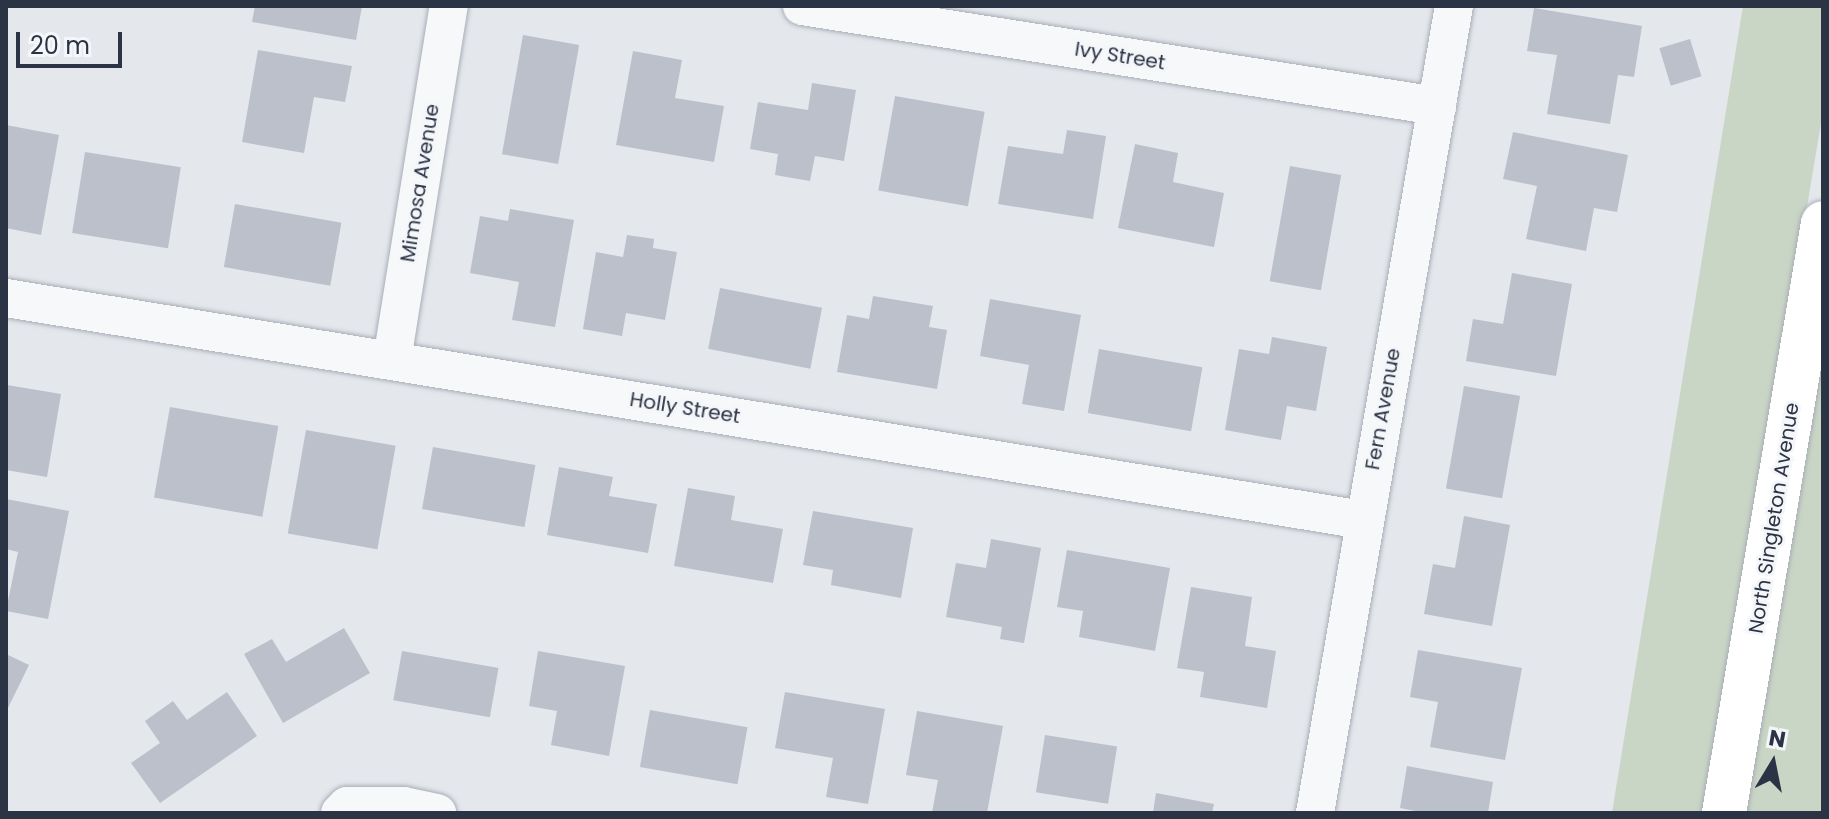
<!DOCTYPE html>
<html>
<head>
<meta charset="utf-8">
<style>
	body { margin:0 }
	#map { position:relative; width:1829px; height:819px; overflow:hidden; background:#e4e7ec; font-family:Poppins,sans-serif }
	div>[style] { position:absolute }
	.green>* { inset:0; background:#c9d6c5 }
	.building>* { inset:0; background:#bbc0ca; transform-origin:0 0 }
	.roads { filter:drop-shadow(0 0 2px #a9aeb7) drop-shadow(0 0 2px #a9aeb7) }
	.street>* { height:38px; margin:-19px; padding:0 19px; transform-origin:19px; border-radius:19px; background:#f7f8fa }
	.secondary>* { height:44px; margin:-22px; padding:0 22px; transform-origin:22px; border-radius:22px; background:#fff }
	span { translate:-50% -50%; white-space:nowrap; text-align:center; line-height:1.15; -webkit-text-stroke:6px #f4f6f9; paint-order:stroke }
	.street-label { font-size:20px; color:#2b3445 }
	.frame { position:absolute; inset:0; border:8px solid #2b3445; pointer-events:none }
	.north { position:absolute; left:1733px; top:723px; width:80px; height:80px; -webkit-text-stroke:6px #f4f6f9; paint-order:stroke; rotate:10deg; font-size:22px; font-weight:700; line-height:32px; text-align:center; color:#2b3445 }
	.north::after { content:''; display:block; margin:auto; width:28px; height:36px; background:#2b3445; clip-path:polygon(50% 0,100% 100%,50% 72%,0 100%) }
	.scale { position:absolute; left:16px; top:32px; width:106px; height:36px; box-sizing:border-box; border:4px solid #2b3445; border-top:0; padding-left:10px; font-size:24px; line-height:28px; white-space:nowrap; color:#2b3445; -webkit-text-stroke:6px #f4f6f9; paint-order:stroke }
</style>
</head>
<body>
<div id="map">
	<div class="green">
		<i style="clip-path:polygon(1743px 6px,1823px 6px,1823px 111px,1706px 813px,1612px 813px)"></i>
		<i style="clip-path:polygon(1823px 331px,1823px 813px,1743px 813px)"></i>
	</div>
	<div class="building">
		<i style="clip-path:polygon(255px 6px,362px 6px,356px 40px,252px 22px)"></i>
		<i style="clip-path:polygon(1534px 8px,1642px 26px,1634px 77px,1618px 75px,1610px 124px,1547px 114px,1557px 55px,1527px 51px)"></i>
		<i style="left:523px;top:35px;width:57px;height:121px;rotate:10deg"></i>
		<i style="left:1690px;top:39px;width:39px;height:32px;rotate:73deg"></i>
		<i style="clip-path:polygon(258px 50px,352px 66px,345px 102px,314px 97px,304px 153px,242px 142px)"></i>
		<i style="clip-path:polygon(633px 51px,682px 60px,675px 98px,724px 106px,714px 162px,616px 145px)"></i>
		<i style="clip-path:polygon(812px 83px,856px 90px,844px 161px,815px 156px,810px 181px,775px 175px,778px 154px,750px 149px,758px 102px,808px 110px)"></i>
		<i style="left:895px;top:96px;width:91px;height:96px;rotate:10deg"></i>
		<i style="clip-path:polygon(6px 125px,59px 135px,41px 235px,6px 228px)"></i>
		<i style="clip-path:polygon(1067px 130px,1106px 136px,1093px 219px,998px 204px,1008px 146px,1063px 154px)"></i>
		<i style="clip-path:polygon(1513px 132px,1628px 155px,1617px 212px,1594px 208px,1586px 251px,1526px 239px,1537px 186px,1503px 179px)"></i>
		<i style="clip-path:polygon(1135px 144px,1178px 153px,1173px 182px,1224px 193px,1214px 247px,1118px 228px)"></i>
		<i style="left:85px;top:152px;width:97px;height:82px;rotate:9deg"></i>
		<i style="left:1290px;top:166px;width:52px;height:117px;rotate:10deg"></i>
		<i style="left:235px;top:204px;width:108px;height:64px;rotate:10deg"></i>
		<i style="clip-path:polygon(510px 209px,574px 220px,555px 327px,512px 320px,519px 282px,470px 273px,480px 216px,508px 221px)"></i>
		<i style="clip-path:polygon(627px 235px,654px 239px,653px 248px,677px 252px,665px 320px,626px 313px,622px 336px,583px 329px,596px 252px,623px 257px)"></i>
		<i style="clip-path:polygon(1512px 273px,1572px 284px,1556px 376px,1466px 361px,1473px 319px,1503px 324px)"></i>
		<i style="left:720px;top:288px;width:104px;height:62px;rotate:11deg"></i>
		<i style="clip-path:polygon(873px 296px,933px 306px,929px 327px,947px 330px,937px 389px,837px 372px,847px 315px,869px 319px)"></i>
		<i style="clip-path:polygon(990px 299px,1081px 315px,1064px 411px,1022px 404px,1029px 365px,980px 356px)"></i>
		<i style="clip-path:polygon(1272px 337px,1327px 347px,1316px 411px,1287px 406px,1281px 440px,1225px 430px,1239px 349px,1269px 354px)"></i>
		<i style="left:1099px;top:349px;width:105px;height:65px;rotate:10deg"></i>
		<i style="clip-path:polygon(7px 385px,61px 394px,47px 477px,6px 470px)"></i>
		<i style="left:1464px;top:386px;width:57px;height:104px;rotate:10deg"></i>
		<i style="left:170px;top:407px;width:110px;height:92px;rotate:10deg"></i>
		<i style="left:306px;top:430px;width:91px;height:105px;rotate:10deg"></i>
		<i style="left:433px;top:447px;width:104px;height:63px;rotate:10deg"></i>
		<i style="clip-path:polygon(559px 467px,613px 477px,609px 496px,657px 504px,648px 553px,547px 535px)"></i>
		<i style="clip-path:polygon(688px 488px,735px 496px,731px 520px,783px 529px,773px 583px,674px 566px)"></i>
		<i style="clip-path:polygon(6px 499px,69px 511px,48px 619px,6px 611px,18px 552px,6px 549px)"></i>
		<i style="clip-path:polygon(813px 511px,913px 528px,901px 598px,831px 585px,833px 570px,803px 565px)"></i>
		<i style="clip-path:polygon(1464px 516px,1510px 525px,1492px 626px,1424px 614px,1433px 564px,1455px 568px)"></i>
		<i style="clip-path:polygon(991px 539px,1041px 548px,1024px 643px,1000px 639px,1002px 627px,946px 617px,956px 563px,986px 568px)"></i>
		<i style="clip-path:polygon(1067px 550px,1170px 568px,1155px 651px,1079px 637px,1083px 611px,1057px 607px)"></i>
		<i style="clip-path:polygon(1191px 587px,1252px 597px,1245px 646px,1276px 651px,1267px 708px,1200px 697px,1204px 672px,1177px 668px)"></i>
		<i style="clip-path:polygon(344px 628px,370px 673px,283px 723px,244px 654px,272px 639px,286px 662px)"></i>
		<i style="clip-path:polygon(1418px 650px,1522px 668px,1505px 760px,1430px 747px,1438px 702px,1410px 697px)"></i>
		<i style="left:402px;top:651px;width:98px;height:50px;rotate:10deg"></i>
		<i style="clip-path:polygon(538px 651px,625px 666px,609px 756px,551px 745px,557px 711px,529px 706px)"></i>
		<i style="clip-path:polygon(6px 654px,29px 665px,6px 712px)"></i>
		<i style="clip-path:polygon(227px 692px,257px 736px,160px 803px,131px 763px,160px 743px,145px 721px,173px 701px,187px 720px)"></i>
		<i style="clip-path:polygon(785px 692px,885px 709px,868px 804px,826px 797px,833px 758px,775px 748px)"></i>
		<i style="left:650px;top:710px;width:99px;height:58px;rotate:10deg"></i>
		<i style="clip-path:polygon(917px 711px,1003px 726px,987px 813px,932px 813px,938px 780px,906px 775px)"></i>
		<i style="left:1045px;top:735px;width:73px;height:58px;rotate:9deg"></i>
		<i style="clip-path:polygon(1407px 766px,1493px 782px,1488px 813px,1426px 813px,1400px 808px)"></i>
		<i style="clip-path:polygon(1156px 793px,1214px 804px,1212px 813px,1153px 813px)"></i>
	</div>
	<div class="roads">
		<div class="street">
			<i style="left:802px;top:6px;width:643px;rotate:8.95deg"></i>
			<i style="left:6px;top:298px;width:1375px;rotate:9.29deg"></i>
			<i style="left:392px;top:360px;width:359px;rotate:-80.9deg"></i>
			<i style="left:340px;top:813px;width:10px;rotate:-45deg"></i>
			<i style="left:347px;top:806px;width:57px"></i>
			<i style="left:404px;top:806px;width:34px;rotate:12deg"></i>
			<i style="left:1315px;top:813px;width:819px;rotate:-80.23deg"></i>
		</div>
		<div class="secondary">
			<i style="left:1724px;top:813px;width:598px;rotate:-80.47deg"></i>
		</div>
	</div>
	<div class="street-label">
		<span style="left:1120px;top:56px;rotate:9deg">Ivy Street</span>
		<span style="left:420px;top:183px;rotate:-81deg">Mimosa Avenue</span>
		<span style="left:685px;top:408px;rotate:9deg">Holly Street</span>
		<span style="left:1383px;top:409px;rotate:-80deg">Fern Avenue</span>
		<span style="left:1774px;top:518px;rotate:-81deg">North Singleton Avenue</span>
	</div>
	<div class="frame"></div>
	<div class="north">N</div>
	<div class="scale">20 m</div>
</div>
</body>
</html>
